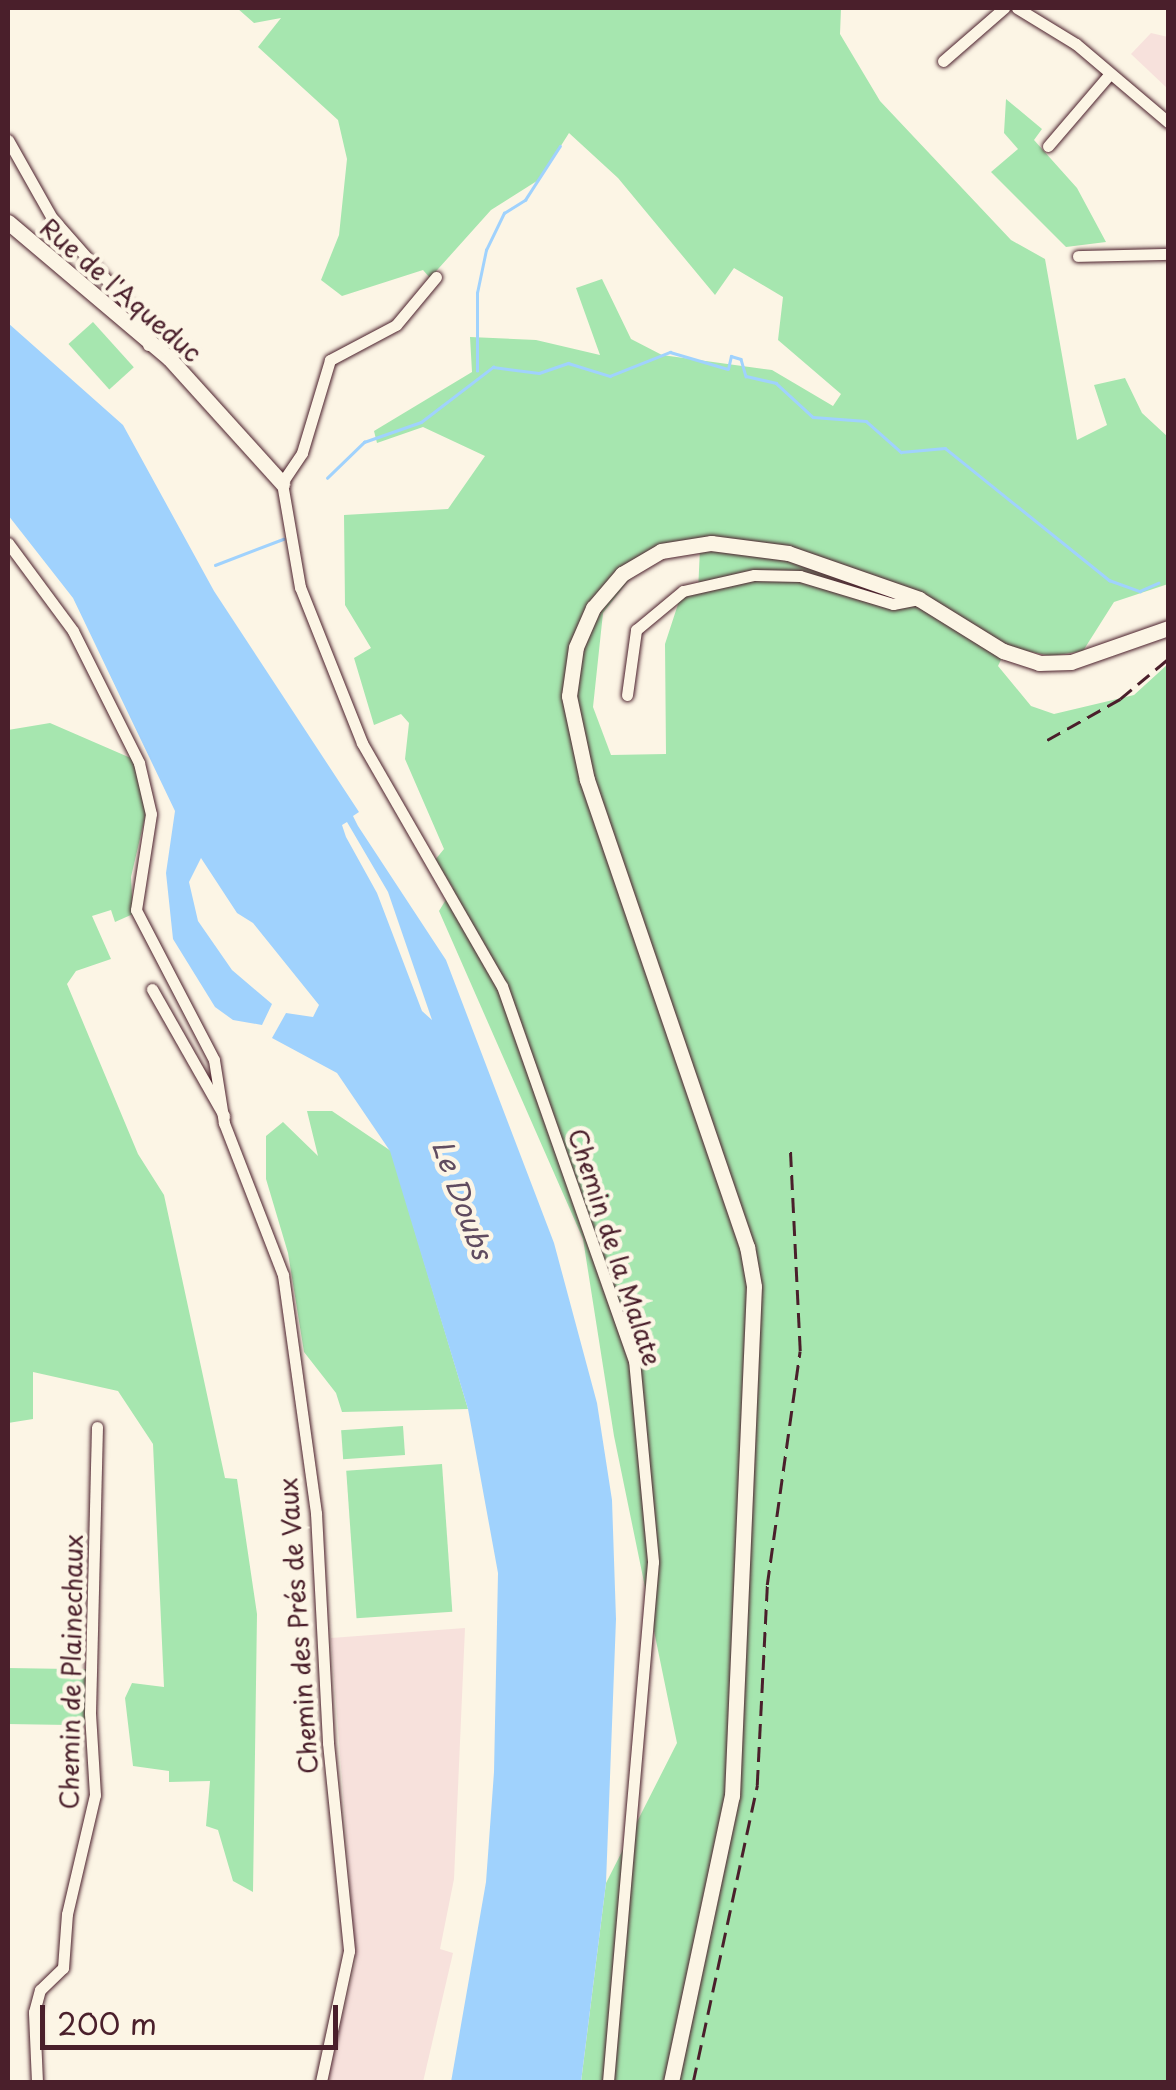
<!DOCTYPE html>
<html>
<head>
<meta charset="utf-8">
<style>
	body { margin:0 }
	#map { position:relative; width:1176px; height:2090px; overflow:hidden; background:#fcf5e5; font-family:"Playpen Sans",sans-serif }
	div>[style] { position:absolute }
	.built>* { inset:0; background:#f7e1dc }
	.green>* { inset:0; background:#a6e6af; transform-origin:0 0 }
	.water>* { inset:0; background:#a0d2fd }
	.stream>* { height:2.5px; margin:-1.25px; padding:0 1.25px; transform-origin:1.25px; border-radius:1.25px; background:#a0d2fd }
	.roads { filter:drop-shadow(0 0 2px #4a1f2b) drop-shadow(0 0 2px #4a1f2b) }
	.street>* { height:11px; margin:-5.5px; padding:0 5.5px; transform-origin:5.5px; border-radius:5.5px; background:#fcf5e5 }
	.secondary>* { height:15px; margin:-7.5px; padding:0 7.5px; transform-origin:7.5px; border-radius:7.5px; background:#fcf5e5 }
	.rail>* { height:2.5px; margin-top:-1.25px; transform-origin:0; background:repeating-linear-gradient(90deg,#4a1f2b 0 15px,transparent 0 23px) }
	span { translate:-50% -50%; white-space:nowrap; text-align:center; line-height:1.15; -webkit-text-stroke:9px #fcf5e5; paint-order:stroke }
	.street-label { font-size:25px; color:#4a1f2b }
	.water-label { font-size:28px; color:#604c60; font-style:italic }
	.frame { position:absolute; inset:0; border:10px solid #4a1f2b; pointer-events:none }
	.scale { position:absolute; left:40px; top:2005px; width:298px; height:45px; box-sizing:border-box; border:5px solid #4a1f2b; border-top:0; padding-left:12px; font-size:30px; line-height:35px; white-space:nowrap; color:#4a1f2b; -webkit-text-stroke:8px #fcf5e5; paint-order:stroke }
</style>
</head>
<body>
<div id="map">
	<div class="built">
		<i style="clip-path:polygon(1151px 33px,1168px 37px,1168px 89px,1131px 54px)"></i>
		<i style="clip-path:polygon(465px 1628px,454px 1879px,440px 1949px,453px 1953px,423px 2082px,327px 2082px,356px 1961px,331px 1638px)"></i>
	</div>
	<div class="green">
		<i style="clip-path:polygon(evenodd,237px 8px,841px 8px,840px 34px,880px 101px,1011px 240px,1045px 259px,1077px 440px,1107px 425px,1094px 385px,1125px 378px,1142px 413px,1168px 437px,1168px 584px,1114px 602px,1083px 651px,1051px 656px,1007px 647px,998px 666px,1031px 706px,1054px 714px,1134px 695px,1168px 664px,1168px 2082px,581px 2082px,606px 1883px,677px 1743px,614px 1436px,583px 1239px,439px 911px,453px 888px,435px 860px,444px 849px,405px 759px,409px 723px,401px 714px,374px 725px,354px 658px,371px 648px,345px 605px,344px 515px,448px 509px,485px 456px,423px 427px,377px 443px,374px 431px,472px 372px,470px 337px,536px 340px,600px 355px,576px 288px,602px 279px,631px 339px,662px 355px,772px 370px,833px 406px,841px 394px,778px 340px,783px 297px,734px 268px,715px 295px,618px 178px,569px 133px,540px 179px,491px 210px,430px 278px,423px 270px,342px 296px,321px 280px,339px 235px,347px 159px,338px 120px,258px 47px,281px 18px,254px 23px,237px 8px,700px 548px,698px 592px,680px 598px,665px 644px,666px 754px,611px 755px,593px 707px,603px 613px,629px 580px,660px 559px,700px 548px)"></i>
		<i style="clip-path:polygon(1006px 99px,1042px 129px,1034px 140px,1077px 188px,1106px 242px,1066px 247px,991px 172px,1018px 149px,1004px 133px)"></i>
		<i style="left:93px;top:322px;width:61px;height:33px;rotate:48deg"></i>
		<i style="clip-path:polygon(50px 723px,133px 759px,146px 813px,131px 877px,133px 914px,115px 922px,111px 910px,92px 916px,111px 959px,76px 971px,67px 984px,138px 1154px,164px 1195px,225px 1478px,237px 1479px,257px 1614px,253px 1892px,233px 1881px,218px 1830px,206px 1826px,210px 1781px,169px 1782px,169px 1771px,133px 1766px,125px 1698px,132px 1683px,164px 1687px,153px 1444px,118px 1391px,33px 1372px,33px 1419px,8px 1423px,8px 730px)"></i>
		<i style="clip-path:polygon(307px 1111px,332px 1111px,391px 1151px,468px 1409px,342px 1412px,336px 1393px,304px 1352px,288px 1253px,266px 1179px,266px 1136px,283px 1122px,318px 1156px)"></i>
		<i style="left:403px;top:1426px;width:29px;height:62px;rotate:86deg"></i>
		<i style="left:442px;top:1464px;width:148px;height:96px;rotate:86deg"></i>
		<i style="left:8px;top:1668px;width:78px;height:56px;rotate:1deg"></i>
	</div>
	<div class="water">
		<i style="clip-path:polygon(evenodd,8px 323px,123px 425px,214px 591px,359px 812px,353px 816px,358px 826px,446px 960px,554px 1243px,597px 1403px,612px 1500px,616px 1619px,606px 1883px,581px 2082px,451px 2082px,486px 1882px,494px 1772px,498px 1573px,468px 1409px,390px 1151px,337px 1073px,272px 1038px,286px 1013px,313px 1017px,319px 1005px,253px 923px,237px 913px,201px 858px,189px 882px,198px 921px,232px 970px,272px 1004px,262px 1025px,233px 1020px,215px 1007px,173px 939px,166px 873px,175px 811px,73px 598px,8px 515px,8px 323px,347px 822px,388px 892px,432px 1020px,422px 1011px,377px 893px,346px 837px,342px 825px,347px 822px)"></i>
	</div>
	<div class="stream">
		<i style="left:477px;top:371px;width:78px;rotate:-90deg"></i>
		<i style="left:477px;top:293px;width:44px;rotate:-78.2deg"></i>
		<i style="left:486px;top:250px;width:41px;rotate:-64.1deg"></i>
		<i style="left:504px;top:213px;width:25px;rotate:-32deg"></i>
		<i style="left:525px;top:200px;width:64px;rotate:-57.1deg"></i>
		<i style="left:327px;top:478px;width:52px;rotate:-44.2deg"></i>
		<i style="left:364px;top:442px;width:60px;rotate:-19.3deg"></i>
		<i style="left:421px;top:422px;width:91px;rotate:-37.4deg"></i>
		<i style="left:493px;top:367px;width:46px;rotate:7.4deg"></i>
		<i style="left:539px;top:373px;width:31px;rotate:-19deg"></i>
		<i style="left:568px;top:363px;width:44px;rotate:17.2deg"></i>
		<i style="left:610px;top:376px;width:65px;rotate:-21.8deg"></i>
		<i style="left:670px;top:352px;width:60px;rotate:16.3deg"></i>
		<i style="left:728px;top:369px;width:13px;rotate:-77deg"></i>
		<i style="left:731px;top:356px;width:10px;rotate:17deg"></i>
		<i style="left:741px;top:359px;width:18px;rotate:74deg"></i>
		<i style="left:746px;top:376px;width:31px;rotate:13deg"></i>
		<i style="left:776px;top:383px;width:50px;rotate:42.6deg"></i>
		<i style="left:813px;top:417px;width:53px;rotate:4.3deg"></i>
		<i style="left:866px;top:421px;width:47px;rotate:41.5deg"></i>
		<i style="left:901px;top:452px;width:44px;rotate:-5.2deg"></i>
		<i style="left:945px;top:448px;width:211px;rotate:38.8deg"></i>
		<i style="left:1109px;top:580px;width:33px;rotate:20deg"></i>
		<i style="left:1140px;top:591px;width:20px;rotate:-24deg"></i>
		<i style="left:215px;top:565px;width:73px;rotate:-20.9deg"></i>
	</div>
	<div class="roads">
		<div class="street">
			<i style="left:1017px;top:8px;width:69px;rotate:31.4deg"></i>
			<i style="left:1076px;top:44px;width:121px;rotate:40.3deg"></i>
			<i style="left:943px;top:61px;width:81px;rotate:-41deg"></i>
			<i style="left:8px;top:140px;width:90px;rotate:60.6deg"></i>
			<i style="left:52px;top:218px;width:147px;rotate:48.6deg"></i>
			<i style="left:149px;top:328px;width:17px;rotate:93deg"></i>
			<i style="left:1048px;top:146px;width:92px;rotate:-49.4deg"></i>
			<i style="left:1078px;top:256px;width:90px;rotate:-1.3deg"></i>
			<i style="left:436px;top:277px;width:62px;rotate:129.8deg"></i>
			<i style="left:396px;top:325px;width:75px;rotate:152.1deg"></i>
			<i style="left:330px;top:360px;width:97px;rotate:106.8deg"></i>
			<i style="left:302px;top:453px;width:36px;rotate:124deg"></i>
			<i style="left:282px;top:483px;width:106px;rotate:80.2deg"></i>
			<i style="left:300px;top:587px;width:168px;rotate:68.3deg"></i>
			<i style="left:362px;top:743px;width:280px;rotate:60.1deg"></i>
			<i style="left:502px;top:986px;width:397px;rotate:70.6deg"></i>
			<i style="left:634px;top:1360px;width:203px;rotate:84.6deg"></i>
			<i style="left:653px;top:1562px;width:522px;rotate:94.95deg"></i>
			<i style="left:8px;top:543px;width:109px;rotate:53.5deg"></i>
			<i style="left:73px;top:631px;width:148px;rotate:63.4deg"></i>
			<i style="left:139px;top:763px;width:52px;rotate:76.8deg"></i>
			<i style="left:151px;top:814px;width:97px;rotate:98.9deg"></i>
			<i style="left:136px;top:910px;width:169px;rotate:62.5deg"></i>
			<i style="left:214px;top:1060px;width:64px;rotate:81deg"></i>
			<i style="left:224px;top:1123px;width:163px;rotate:68.8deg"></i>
			<i style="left:283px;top:1275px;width:240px;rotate:82.1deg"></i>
			<i style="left:316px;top:1513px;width:230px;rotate:87deg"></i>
			<i style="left:328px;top:1743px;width:209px;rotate:84.2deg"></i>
			<i style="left:349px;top:1951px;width:134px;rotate:102.1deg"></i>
			<i style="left:627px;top:695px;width:66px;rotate:-82.1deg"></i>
			<i style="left:636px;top:630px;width:61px;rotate:-39.7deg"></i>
			<i style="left:683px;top:591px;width:73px;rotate:-12.7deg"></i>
			<i style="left:754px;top:575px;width:46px;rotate:1.2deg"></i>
			<i style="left:800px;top:576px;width:97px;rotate:16.8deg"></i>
			<i style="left:893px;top:604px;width:26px;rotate:-11deg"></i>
			<i style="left:152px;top:989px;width:146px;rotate:60.4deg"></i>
			<i style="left:37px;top:2082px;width:70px;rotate:-92.5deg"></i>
			<i style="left:34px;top:2012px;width:23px;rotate:-75deg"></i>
			<i style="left:40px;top:1990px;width:32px;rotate:-44deg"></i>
			<i style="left:63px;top:1968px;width:54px;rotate:-85.8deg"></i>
			<i style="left:67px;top:1914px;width:122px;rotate:-76.8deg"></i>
			<i style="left:95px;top:1795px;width:82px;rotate:-93.5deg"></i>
			<i style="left:90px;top:1713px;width:286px;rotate:-88.6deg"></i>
		</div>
		<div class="secondary">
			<i style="left:8px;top:222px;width:211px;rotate:40.2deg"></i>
			<i style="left:169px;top:358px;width:169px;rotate:47.9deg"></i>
			<i style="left:671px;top:2082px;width:292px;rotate:-78deg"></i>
			<i style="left:732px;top:1796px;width:510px;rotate:-87.53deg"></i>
			<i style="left:754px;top:1286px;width:40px;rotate:-100deg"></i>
			<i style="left:747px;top:1247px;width:494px;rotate:-108.9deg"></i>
			<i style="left:587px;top:780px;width:86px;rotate:-102.1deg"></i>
			<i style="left:569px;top:696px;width:49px;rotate:-81.9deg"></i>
			<i style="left:576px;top:647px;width:43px;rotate:-66.4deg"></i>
			<i style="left:593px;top:608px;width:45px;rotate:-49.5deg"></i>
			<i style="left:622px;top:574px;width:45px;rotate:-30.5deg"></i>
			<i style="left:661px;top:551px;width:51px;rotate:-9.1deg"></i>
			<i style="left:711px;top:543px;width:78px;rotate:7.4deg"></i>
			<i style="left:788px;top:553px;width:139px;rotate:19.3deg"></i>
			<i style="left:919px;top:599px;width:99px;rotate:31.8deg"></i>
			<i style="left:1003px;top:651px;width:38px;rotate:18deg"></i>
			<i style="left:1039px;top:663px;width:32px;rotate:-2deg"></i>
			<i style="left:1071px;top:662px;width:103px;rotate:-19.3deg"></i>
		</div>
	</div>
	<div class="rail">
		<i style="left:1047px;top:740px;width:84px;rotate:-29.3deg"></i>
		<i style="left:1120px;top:699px;width:62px;rotate:-39.8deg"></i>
		<i style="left:693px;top:2082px;width:304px;rotate:-77.8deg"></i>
		<i style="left:757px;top:1785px;width:200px;rotate:-87.1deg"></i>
		<i style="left:767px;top:1585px;width:236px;rotate:-82deg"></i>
		<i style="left:800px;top:1351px;width:205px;rotate:-92.8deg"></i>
	</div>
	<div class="street-label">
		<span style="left:121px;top:290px;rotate:41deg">Rue de l'Aqueduc</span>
		<span style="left:615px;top:1247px;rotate:72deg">Chemin de la Malate</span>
		<span style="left:298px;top:1626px;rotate:-94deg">Chemin des Prés de Vaux</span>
		<span style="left:71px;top:1672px;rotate:-89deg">Chemin de Plainechaux</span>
	</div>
	<div class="water-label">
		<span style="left:463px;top:1199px;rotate:70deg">Le Doubs</span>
	</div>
	<div class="frame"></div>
	<div class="scale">200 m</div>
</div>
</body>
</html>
